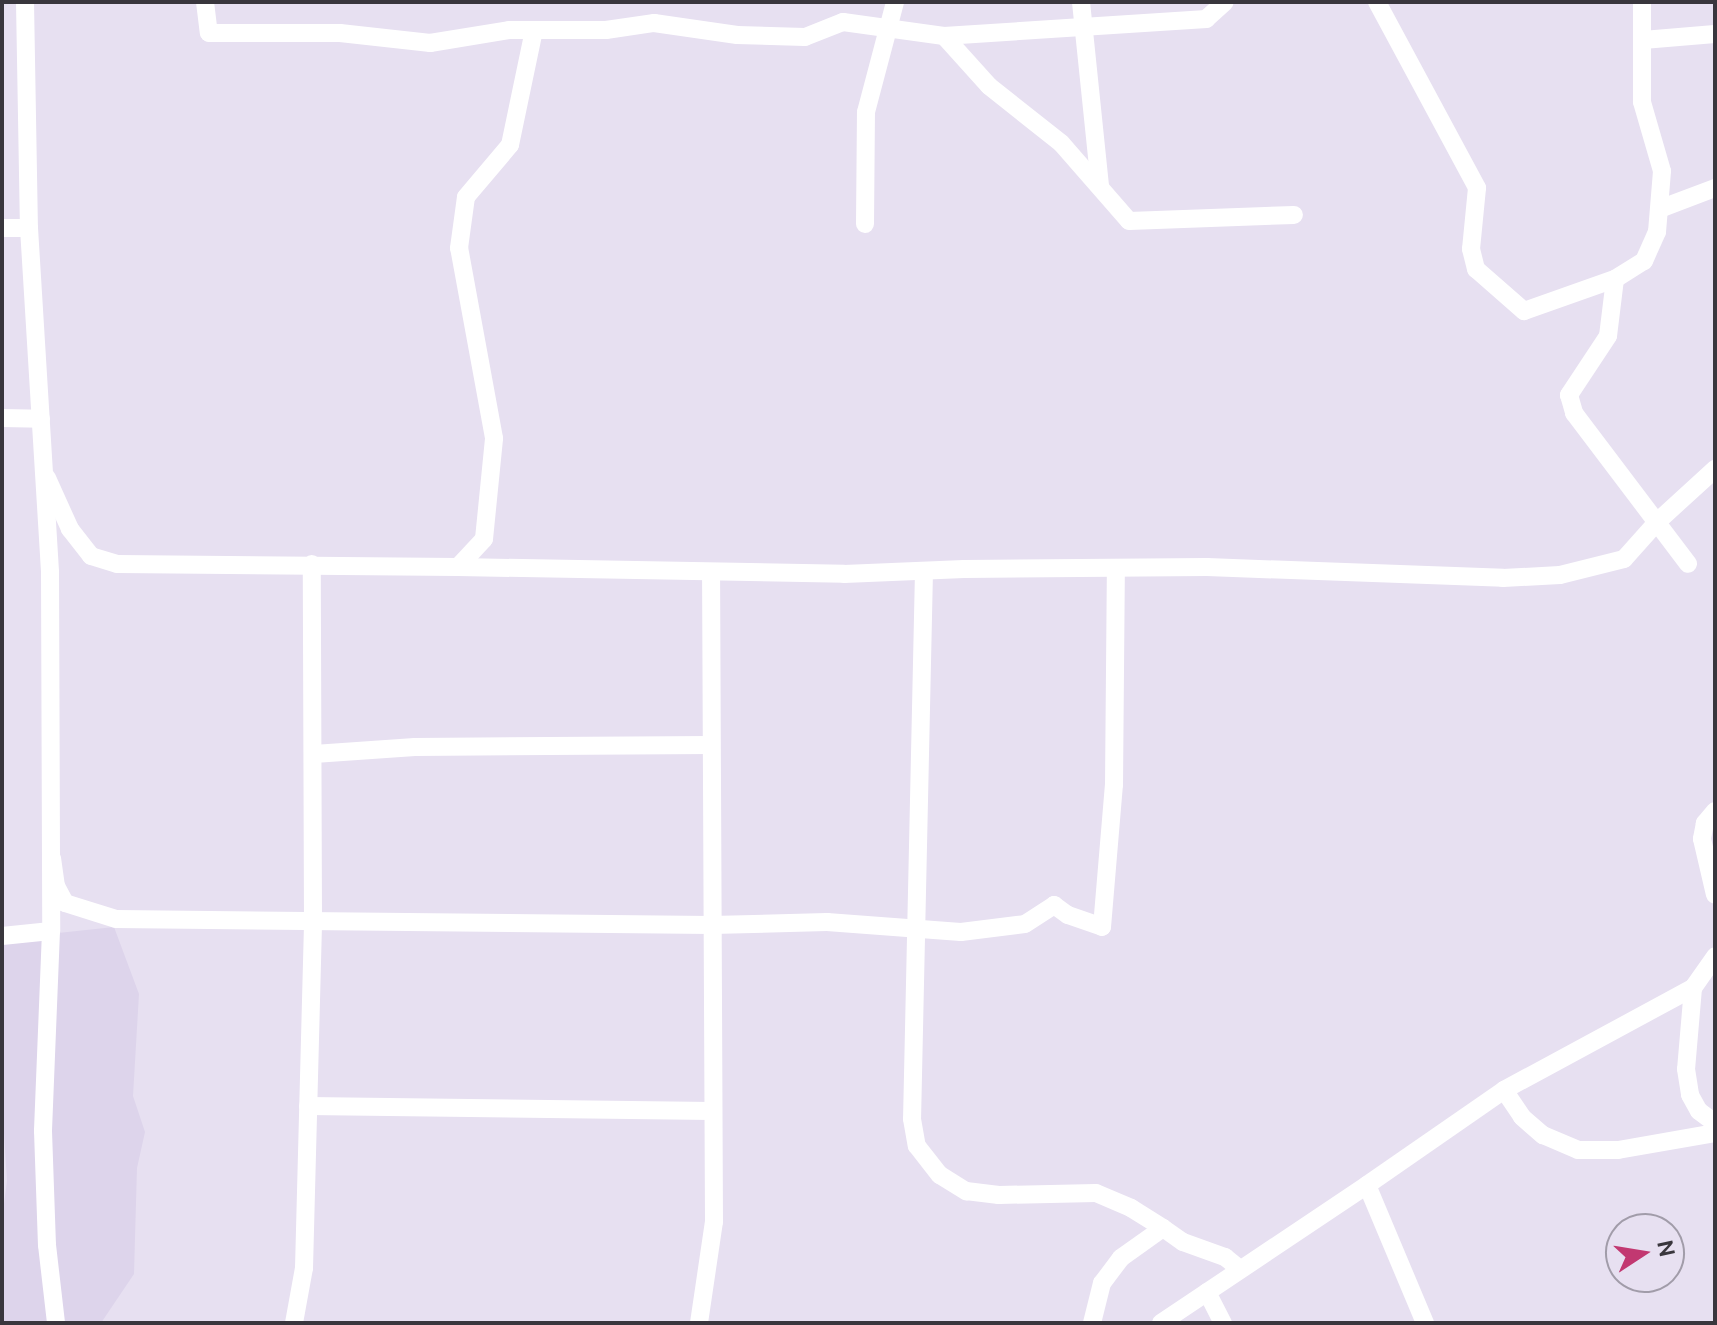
<!DOCTYPE html>
<html>
<head>
<meta charset="utf-8">
<style>
	body { margin:0 }
	#map { position:relative; width:1717px; height:1325px; overflow:hidden; background:#e7e0f1; font-family:Ubuntu,sans-serif }
	div>[style] { position:absolute }
	.built>* { inset:0; background:#ddd4eb }
	.minor>* { height:18px; margin:-9px; padding:0 9px; transform-origin:9px; border-radius:9px; background:#fff }
	span { translate:-50% -50%; white-space:nowrap; text-align:center; line-height:1.15; -webkit-text-stroke:8px #e7e0f1; paint-order:stroke }
	.frame { position:absolute; inset:0; border:4px solid #39363d; pointer-events:none }
	.north { position:absolute; left:1605px; top:1213px; width:80px; height:80px; box-sizing:border-box; background:#e7e0f1; border:2px solid #a19ca9; border-radius:50%; rotate:78deg; font-size:22px; font-weight:700; line-height:32px; text-align:center; color:#39363d }
	.north::after { content:''; display:block; margin:auto; width:28px; height:36px; background:#c23871; clip-path:polygon(50% 0,100% 100%,50% 72%,0 100%) }
</style>
</head>
<body>
<div id="map">
	<div class="built">
		<i style="clip-path:polygon(114px 927px,139px 994px,133px 1096px,145px 1132px,137px 1168px,134px 1274px,101px 1323px,2px 1323px,2px 1219px,7px 1181px,2px 1102px,2px 939px)"></i>
	</div>
	<div class="minor">
		<i style="left:25px;top:2px;width:226px;rotate:89deg"></i>
		<i style="left:29px;top:228px;width:345px;rotate:86.5deg"></i>
		<i style="left:50px;top:572px;width:359px;rotate:89.8deg"></i>
		<i style="left:51px;top:931px;width:200px;rotate:92.3deg"></i>
		<i style="left:43px;top:1131px;width:114px;rotate:88deg"></i>
		<i style="left:47px;top:1245px;width:79px;rotate:83.4deg"></i>
		<i style="left:205px;top:2px;width:31px;rotate:83deg"></i>
		<i style="left:209px;top:33px;width:131px"></i>
		<i style="left:340px;top:33px;width:91px;rotate:6.3deg"></i>
		<i style="left:430px;top:43px;width:80px;rotate:-9.3deg"></i>
		<i style="left:509px;top:30px;width:97px"></i>
		<i style="left:606px;top:30px;width:49px;rotate:-8.3deg"></i>
		<i style="left:654px;top:23px;width:84px;rotate:8.2deg"></i>
		<i style="left:737px;top:35px;width:68px;rotate:1.7deg"></i>
		<i style="left:805px;top:37px;width:41px;rotate:-21.5deg"></i>
		<i style="left:843px;top:22px;width:102px;rotate:7.9deg"></i>
		<i style="left:944px;top:36px;width:67px;rotate:48deg"></i>
		<i style="left:989px;top:86px;width:92px;rotate:38.4deg"></i>
		<i style="left:1061px;top:143px;width:103px;rotate:48.9deg"></i>
		<i style="left:1129px;top:221px;width:165px;rotate:-2.1deg"></i>
		<i style="left:1081px;top:2px;width:184px;rotate:84.1deg"></i>
		<i style="left:1377px;top:2px;width:211px;rotate:61.7deg"></i>
		<i style="left:1477px;top:188px;width:61px;rotate:95.6deg"></i>
		<i style="left:1471px;top:249px;width:21px;rotate:76deg"></i>
		<i style="left:1476px;top:269px;width:64px;rotate:41.2deg"></i>
		<i style="left:1524px;top:311px;width:96px;rotate:-19.4deg"></i>
		<i style="left:1615px;top:279px;width:34px;rotate:-32deg"></i>
		<i style="left:1644px;top:261px;width:32px;rotate:-66deg"></i>
		<i style="left:1657px;top:232px;width:61px;rotate:-85.3deg"></i>
		<i style="left:1662px;top:171px;width:72px;rotate:-106.2deg"></i>
		<i style="left:1642px;top:102px;width:100px;rotate:-90deg"></i>
		<i style="left:944px;top:36px;width:263px;rotate:-3.7deg"></i>
		<i style="left:1206px;top:19px;width:25px;rotate:-42deg"></i>
		<i style="left:1643px;top:40px;width:72px;rotate:-4.8deg"></i>
		<i style="left:1662px;top:208px;width:57px;rotate:-20.7deg"></i>
		<i style="left:865px;top:224px;width:112px;rotate:-89.5deg"></i>
		<i style="left:866px;top:112px;width:114px;rotate:-75.2deg"></i>
		<i style="left:2px;top:228px;width:27px"></i>
		<i style="left:1615px;top:279px;width:57px;rotate:97deg"></i>
		<i style="left:1608px;top:336px;width:71px;rotate:123.5deg"></i>
		<i style="left:1569px;top:395px;width:19px;rotate:74deg"></i>
		<i style="left:1574px;top:413px;width:189px;rotate:52.9deg"></i>
		<i style="left:2px;top:418px;width:39px;rotate:1deg"></i>
		<i style="left:47px;top:478px;width:56px;rotate:65.7deg"></i>
		<i style="left:70px;top:529px;width:34px;rotate:52deg"></i>
		<i style="left:91px;top:556px;width:27px;rotate:17deg"></i>
		<i style="left:117px;top:564px;width:341px;rotate:0.5deg"></i>
		<i style="left:458px;top:567px;width:38px;rotate:-47deg"></i>
		<i style="left:484px;top:539px;width:101px;rotate:-84.3deg"></i>
		<i style="left:494px;top:438px;width:193px;rotate:-100.4deg"></i>
		<i style="left:459px;top:248px;width:51px;rotate:-82.2deg"></i>
		<i style="left:466px;top:197px;width:68px;rotate:-49.8deg"></i>
		<i style="left:510px;top:145px;width:117px;rotate:-78.2deg"></i>
		<i style="left:458px;top:567px;width:386px;rotate:1deg"></i>
		<i style="left:844px;top:574px;width:120px;rotate:-2.4deg"></i>
		<i style="left:964px;top:569px;width:243px;rotate:-0.5deg"></i>
		<i style="left:1207px;top:567px;width:296px;rotate:2.1deg"></i>
		<i style="left:1503px;top:578px;width:57px;rotate:-3deg"></i>
		<i style="left:1560px;top:575px;width:66px;rotate:-14deg"></i>
		<i style="left:1624px;top:559px;width:50px;rotate:-48.3deg"></i>
		<i style="left:1657px;top:522px;width:79px;rotate:-42.4deg"></i>
		<i style="left:924px;top:571px;width:548px;rotate:91.25deg"></i>
		<i style="left:912px;top:1119px;width:27px;rotate:80deg"></i>
		<i style="left:917px;top:1146px;width:37px;rotate:52deg"></i>
		<i style="left:940px;top:1175px;width:31px;rotate:32deg"></i>
		<i style="left:966px;top:1191px;width:33px;rotate:7deg"></i>
		<i style="left:999px;top:1195px;width:97px;rotate:-1.2deg"></i>
		<i style="left:1096px;top:1193px;width:38px;rotate:23deg"></i>
		<i style="left:1131px;top:1208px;width:38px;rotate:32deg"></i>
		<i style="left:1163px;top:1228px;width:52px;rotate:144.5deg"></i>
		<i style="left:1121px;top:1258px;width:31px;rotate:127deg"></i>
		<i style="left:1102px;top:1283px;width:41px;rotate:104deg"></i>
		<i style="left:314px;top:754px;width:101px;rotate:-4deg"></i>
		<i style="left:415px;top:747px;width:296px;rotate:-0.4deg"></i>
		<i style="left:1715px;top:811px;width:16px;rotate:130deg"></i>
		<i style="left:1705px;top:823px;width:16px;rotate:101deg"></i>
		<i style="left:1702px;top:839px;width:57px;rotate:76.9deg"></i>
		<i style="left:52px;top:858px;width:28px;rotate:82deg"></i>
		<i style="left:56px;top:886px;width:19px;rotate:62deg"></i>
		<i style="left:65px;top:903px;width:53px;rotate:17.4deg"></i>
		<i style="left:116px;top:919px;width:596px;rotate:0.58deg"></i>
		<i style="left:712px;top:925px;width:115px;rotate:-1.5deg"></i>
		<i style="left:827px;top:922px;width:134px;rotate:4.3deg"></i>
		<i style="left:961px;top:932px;width:64px;rotate:-7.1deg"></i>
		<i style="left:1025px;top:924px;width:35px;rotate:-33deg"></i>
		<i style="left:1054px;top:905px;width:17px;rotate:36deg"></i>
		<i style="left:1068px;top:915px;width:36px;rotate:19deg"></i>
		<i style="left:1102px;top:927px;width:143px;rotate:-85.2deg"></i>
		<i style="left:1114px;top:785px;width:217px;rotate:-89.5deg"></i>
		<i style="left:2px;top:936px;width:49px;rotate:-5.8deg"></i>
		<i style="left:1693px;top:988px;width:81px;rotate:94.9deg"></i>
		<i style="left:1686px;top:1069px;width:26px;rotate:81deg"></i>
		<i style="left:1690px;top:1095px;width:18px;rotate:61deg"></i>
		<i style="left:1699px;top:1111px;width:20px;rotate:37deg"></i>
		<i style="left:1504px;top:1090px;width:215px;rotate:-28.4deg"></i>
		<i style="left:1693px;top:988px;width:39px;rotate:-55deg"></i>
		<i style="left:308px;top:1106px;width:404px;rotate:0.7deg"></i>
		<i style="left:1367px;top:1185px;width:167px;rotate:-34.7deg"></i>
		<i style="left:1504px;top:1090px;width:32px;rotate:56deg"></i>
		<i style="left:1522px;top:1117px;width:28px;rotate:41deg"></i>
		<i style="left:1543px;top:1135px;width:38px;rotate:23deg"></i>
		<i style="left:1578px;top:1150px;width:40px"></i>
		<i style="left:1618px;top:1150px;width:98px;rotate:-9.9deg"></i>
		<i style="left:1163px;top:1228px;width:24px;rotate:35deg"></i>
		<i style="left:1183px;top:1242px;width:45px;rotate:19.7deg"></i>
		<i style="left:1225px;top:1257px;width:19px;rotate:39deg"></i>
		<i style="left:1207px;top:1292px;width:35px;rotate:63deg"></i>
		<i style="left:294px;top:1323px;width:56px;rotate:-79.7deg"></i>
		<i style="left:304px;top:1268px;width:348px;rotate:-88.5deg"></i>
		<i style="left:313px;top:920px;width:356px;rotate:-90.2deg"></i>
		<i style="left:699px;top:1323px;width:102px;rotate:-81.6deg"></i>
		<i style="left:714px;top:1222px;width:649px;rotate:-90.26deg"></i>
		<i style="left:1161px;top:1323px;width:248px;rotate:-33.8deg"></i>
		<i style="left:1367px;top:1185px;width:150px;rotate:67.2deg"></i>
	</div>
	<div class="frame"></div>
	<div class="north">N</div>
</div>
</body>
</html>
